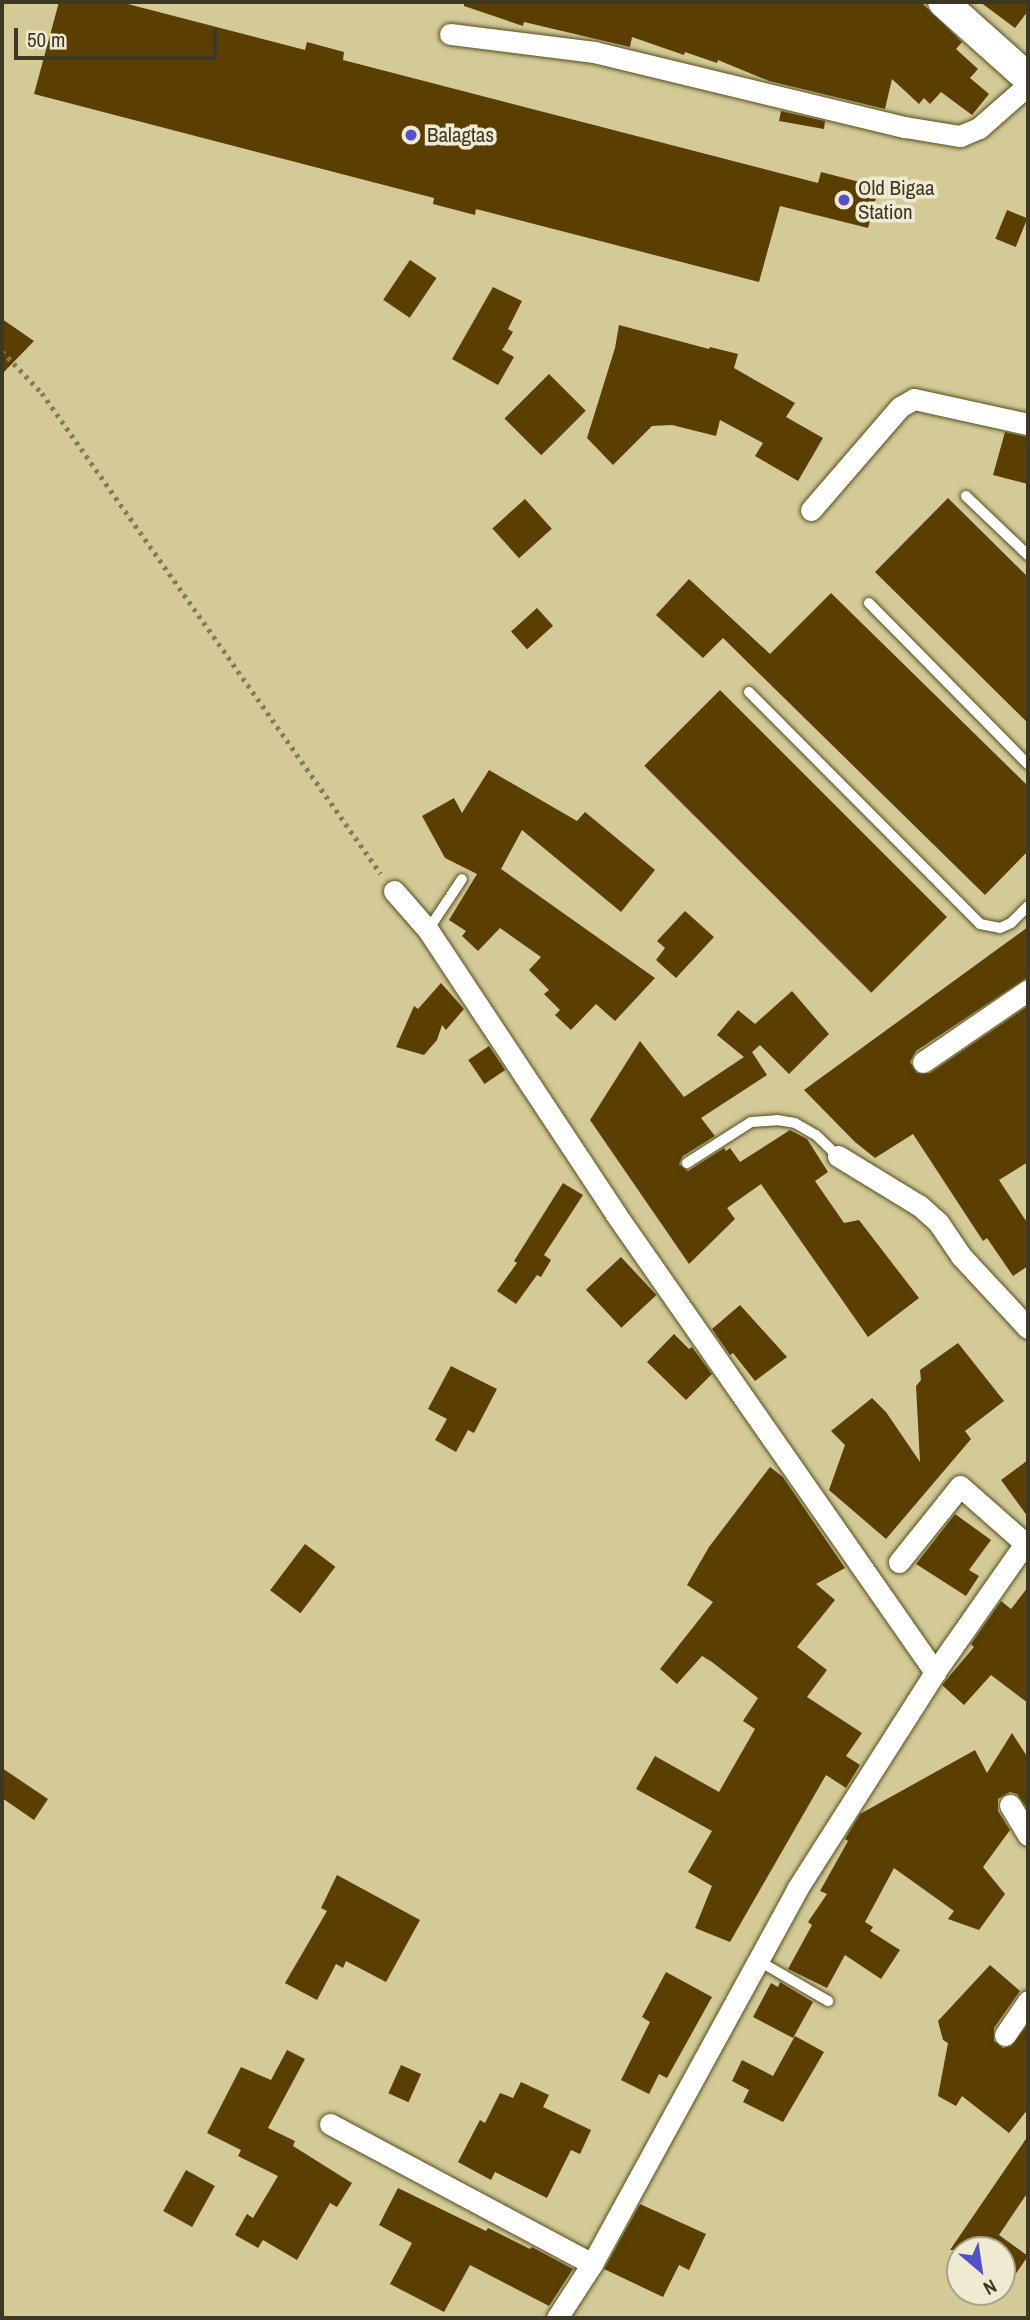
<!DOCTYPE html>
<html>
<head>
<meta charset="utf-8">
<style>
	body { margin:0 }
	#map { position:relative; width:1030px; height:2320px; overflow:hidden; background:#d3ca98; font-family:"Archivo Narrow",sans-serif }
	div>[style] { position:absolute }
	.building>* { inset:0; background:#5a3e02; transform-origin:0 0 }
	.path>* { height:4.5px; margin-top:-2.25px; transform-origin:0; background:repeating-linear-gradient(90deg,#837c5a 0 3.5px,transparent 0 8.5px) }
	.roads { filter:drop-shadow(0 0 2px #574e1f) drop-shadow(0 0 2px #574e1f) }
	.service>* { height:10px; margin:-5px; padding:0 5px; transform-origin:5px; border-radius:5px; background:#fff }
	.minor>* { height:21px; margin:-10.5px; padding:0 10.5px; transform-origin:10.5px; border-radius:10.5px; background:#fff }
	.secondary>* { height:30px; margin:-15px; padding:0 15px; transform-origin:15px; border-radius:15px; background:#fff }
	.dots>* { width:19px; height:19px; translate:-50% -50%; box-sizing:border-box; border:4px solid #efead1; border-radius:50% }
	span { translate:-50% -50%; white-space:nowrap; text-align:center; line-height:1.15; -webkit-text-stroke:7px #efead1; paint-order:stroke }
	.poi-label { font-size:21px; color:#3c3824 }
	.left { translate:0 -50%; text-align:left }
	.frame { position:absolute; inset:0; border:4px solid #3c3824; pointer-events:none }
	.north { position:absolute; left:946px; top:2236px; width:70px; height:70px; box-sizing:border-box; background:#efead1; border:2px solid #a7a38c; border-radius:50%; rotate:151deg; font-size:19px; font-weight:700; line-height:28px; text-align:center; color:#3c3824 }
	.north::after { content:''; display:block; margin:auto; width:24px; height:32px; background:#5451c8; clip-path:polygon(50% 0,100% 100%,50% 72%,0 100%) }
	.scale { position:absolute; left:14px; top:28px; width:203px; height:32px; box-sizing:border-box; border:4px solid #3c3824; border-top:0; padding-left:9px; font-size:21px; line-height:24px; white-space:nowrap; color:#3c3824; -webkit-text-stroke:5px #efead1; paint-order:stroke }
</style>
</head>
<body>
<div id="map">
	<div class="building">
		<i style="clip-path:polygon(59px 2px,120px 2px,305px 50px,307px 42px,344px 52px,343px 60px,818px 183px,821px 172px,879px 187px,868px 228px,780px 206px,759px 282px,476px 209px,475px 215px,433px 204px,434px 198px,34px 94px)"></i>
		<i style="clip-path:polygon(464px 2px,921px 2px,962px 42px,956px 49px,978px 69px,970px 78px,989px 94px,972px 115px,941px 92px,930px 104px,924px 98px,919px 104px,892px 79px,885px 109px,769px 81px,718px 60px,717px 63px,685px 52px,684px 55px,632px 37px,630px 47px,524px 22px,523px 26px,464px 6px)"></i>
		<i style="clip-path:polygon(980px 2px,1028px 2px,1028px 11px,1015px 28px)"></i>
		<i style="clip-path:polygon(781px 111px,825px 121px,824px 129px,779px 121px)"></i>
		<i style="left:1007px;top:210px;width:22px;height:31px;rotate:22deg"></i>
		<i style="left:410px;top:260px;width:32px;height:48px;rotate:34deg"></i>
		<i style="clip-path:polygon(493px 287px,522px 301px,508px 329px,513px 332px,502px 350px,514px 357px,498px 385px,452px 359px)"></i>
		<i style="clip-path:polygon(2px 319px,34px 341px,2px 374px)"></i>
		<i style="clip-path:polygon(619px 325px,709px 349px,710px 347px,738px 354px,734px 368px,795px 403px,786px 417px,823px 438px,798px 481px,755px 456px,763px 443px,720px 420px,716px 436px,672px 425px,652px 426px,613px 465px,587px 438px,615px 348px)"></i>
		<i style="left:549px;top:374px;width:52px;height:63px;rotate:45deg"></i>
		<i style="clip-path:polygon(1005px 432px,1028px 437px,1028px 484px,993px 475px)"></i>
		<i style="clip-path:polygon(948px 498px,1028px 577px,1028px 723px,875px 572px)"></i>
		<i style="left:525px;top:499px;width:40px;height:44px;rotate:48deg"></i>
		<i style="clip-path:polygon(689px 579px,770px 654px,831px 593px,1028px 786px,1028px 851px,985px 895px,723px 638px,703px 658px,656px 615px)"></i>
		<i style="left:537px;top:608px;width:24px;height:35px;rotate:48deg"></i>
		<i style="left:720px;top:690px;width:321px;height:107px;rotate:45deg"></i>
		<i style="clip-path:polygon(489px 770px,577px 821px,585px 812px,655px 870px,621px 912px,522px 830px,501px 869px,655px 978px,615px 1021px,596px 1004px,571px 1030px,555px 1015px,560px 1010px,544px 994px,549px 990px,529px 970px,541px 957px,500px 928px,478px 951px,462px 936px,466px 931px,449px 920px,477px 874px,445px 858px,422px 816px,454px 798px,462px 813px)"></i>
		<i style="clip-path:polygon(685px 911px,714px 937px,676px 978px,656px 960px,665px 948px,657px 941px)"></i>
		<i style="clip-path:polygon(1028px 927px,1028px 977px,916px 1051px,910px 1062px,917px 1073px,930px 1073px,1028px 1006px,1028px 1162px,999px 1180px,1028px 1224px,1028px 1266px,1013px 1276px,987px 1238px,983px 1241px,913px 1134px,875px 1158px,855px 1142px,804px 1090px)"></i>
		<i style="clip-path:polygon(441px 983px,464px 1009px,446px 1030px,442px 1025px,437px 1040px,424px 1055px,396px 1047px,414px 1006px,418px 1009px)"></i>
		<i style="clip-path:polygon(792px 991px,829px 1034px,789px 1074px,760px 1045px,752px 1052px,767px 1075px,701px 1118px,715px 1136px,683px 1156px,679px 1164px,688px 1171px,724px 1148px,726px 1151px,730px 1148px,740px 1162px,790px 1130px,807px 1139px,828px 1172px,815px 1181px,844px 1223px,859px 1220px,919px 1298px,868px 1337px,761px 1184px,727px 1208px,735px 1219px,689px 1264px,590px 1120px,640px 1041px,684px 1097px,744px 1057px,717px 1035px,738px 1010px,755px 1024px)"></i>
		<i style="left:489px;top:1046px;width:29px;height:25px;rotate:56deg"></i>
		<i style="clip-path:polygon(563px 1183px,583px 1195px,544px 1255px,551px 1260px,541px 1277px,537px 1275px,516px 1304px,497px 1291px,517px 1263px,514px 1261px)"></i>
		<i style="left:621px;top:1257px;width:52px;height:48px;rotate:47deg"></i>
		<i style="clip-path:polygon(740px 1305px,787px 1357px,755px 1381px,733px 1353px,730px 1355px,712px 1329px)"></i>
		<i style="clip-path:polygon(674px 1334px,689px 1349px,692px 1347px,712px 1374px,686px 1400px,647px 1362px)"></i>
		<i style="clip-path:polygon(958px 1343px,1004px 1401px,965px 1431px,971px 1439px,886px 1539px,829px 1490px,845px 1445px,831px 1431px,872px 1398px,886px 1412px,920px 1462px,916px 1386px,921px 1380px,920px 1370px)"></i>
		<i style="clip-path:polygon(451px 1366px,497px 1389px,474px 1433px,468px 1430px,456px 1452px,435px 1440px,447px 1419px,428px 1409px)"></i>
		<i style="clip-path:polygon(1028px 1460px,1028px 1517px,1001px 1480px)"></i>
		<i style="clip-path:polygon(770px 1467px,783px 1477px,845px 1568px,816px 1584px,835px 1600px,797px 1647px,827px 1670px,807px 1697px,862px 1733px,846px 1756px,860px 1765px,846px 1788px,826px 1775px,730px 1942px,695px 1928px,712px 1886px,688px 1872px,712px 1831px,636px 1789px,655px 1756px,719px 1792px,755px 1729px,743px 1721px,758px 1698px,712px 1662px,702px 1656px,677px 1684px,660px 1669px,713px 1602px,687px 1585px,709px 1547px)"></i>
		<i style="clip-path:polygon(955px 1514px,991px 1540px,969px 1570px,979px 1576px,966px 1596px,916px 1564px)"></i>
		<i style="left:305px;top:1544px;width:38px;height:58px;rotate:37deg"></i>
		<i style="clip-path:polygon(1028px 1587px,1028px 1703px,991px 1675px,964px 1705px,942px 1685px,974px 1647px,971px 1644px,1001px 1601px,1011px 1609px)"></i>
		<i style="clip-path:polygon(1012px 1733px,1028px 1758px,1028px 1804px,1026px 1807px,1017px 1794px,1010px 1792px,998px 1799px,998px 1811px,1010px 1830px,983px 1867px,1005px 1894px,979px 1930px,948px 1919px,954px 1911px,894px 1868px,865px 1922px,873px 1927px,870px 1931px,900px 1950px,881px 1979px,845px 1955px,827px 1988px,788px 1969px,812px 1925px,808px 1922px,827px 1894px,820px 1891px,848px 1841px,845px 1839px,860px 1814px,975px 1750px,987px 1773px)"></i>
		<i style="clip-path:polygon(2px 1768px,48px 1799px,34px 1820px,2px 1798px)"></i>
		<i style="clip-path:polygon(337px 1875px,420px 1920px,386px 1982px,346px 1961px,343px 1968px,336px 1964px,317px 2000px,285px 1983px,327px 1911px,321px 1908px)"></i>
		<i style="clip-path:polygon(990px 1965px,1020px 1991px,994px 2028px,994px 2041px,1003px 2048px,1011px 2046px,1028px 2024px,1028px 2109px,1009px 2133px,962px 2096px,956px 2106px,938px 2096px,948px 2043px,943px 2040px,938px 2021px)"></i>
		<i style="clip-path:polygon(666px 1972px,712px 1997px,667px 2078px,659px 2074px,649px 2094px,621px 2080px,650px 2022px,642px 2017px)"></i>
		<i style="clip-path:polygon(780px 1982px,813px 2002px,793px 2038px,753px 2017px,771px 1983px,778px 1987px)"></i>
		<i style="clip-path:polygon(795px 2036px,824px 2052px,783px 2122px,743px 2102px,749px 2090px,732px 2081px,742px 2060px,773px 2076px)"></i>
		<i style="clip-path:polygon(287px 2050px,305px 2059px,268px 2128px,295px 2141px,293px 2146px,352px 2183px,337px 2207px,330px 2203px,297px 2260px,263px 2240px,258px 2248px,235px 2235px,247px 2214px,253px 2218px,278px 2176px,238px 2156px,241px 2150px,207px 2133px,241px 2067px,271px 2080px)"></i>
		<i style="left:401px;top:2065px;width:22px;height:31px;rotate:24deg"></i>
		<i style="clip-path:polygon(521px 2082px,549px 2095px,543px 2107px,591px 2130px,580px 2154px,571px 2150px,547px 2198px,495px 2172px,491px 2180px,458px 2162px,480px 2120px,485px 2123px,500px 2093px,513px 2098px)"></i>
		<i style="clip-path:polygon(1028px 2136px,1028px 2192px,999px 2235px,1028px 2256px,1002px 2294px,1002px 2250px,950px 2250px)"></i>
		<i style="left:186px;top:2170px;width:33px;height:47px;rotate:29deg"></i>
		<i style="clip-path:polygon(398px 2188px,486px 2231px,488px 2228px,530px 2249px,532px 2247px,573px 2269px,549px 2306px,470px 2265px,444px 2312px,390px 2284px,412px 2243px,379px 2225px)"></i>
		<i style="clip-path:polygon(640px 2204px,706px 2234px,689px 2270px,679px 2265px,663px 2297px,604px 2269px)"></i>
	</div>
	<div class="path">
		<i style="left:2px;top:351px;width:58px;rotate:46.4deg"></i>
		<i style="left:42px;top:393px;width:588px;rotate:54.82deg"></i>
	</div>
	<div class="roads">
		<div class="service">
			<i style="left:966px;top:496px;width:86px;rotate:43.6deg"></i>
			<i style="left:869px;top:603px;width:226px;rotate:45.4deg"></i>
			<i style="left:749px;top:692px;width:327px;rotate:45.1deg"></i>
			<i style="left:980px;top:924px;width:20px;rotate:11deg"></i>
			<i style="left:1000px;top:928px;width:12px;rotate:-24deg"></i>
			<i style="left:1011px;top:923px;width:24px;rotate:-45deg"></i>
			<i style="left:428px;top:930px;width:61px;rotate:-56.3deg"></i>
			<i style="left:687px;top:1163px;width:76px;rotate:-32.6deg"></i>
			<i style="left:751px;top:1122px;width:26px;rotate:-4deg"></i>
			<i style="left:777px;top:1120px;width:18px;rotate:9deg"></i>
			<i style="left:795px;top:1123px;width:24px;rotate:30deg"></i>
			<i style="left:816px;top:1135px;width:30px;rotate:44deg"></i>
			<i style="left:759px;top:1961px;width:80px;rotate:30.1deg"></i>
		</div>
		<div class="minor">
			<i style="left:450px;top:34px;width:145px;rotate:7.1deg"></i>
			<i style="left:594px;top:52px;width:320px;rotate:13.6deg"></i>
			<i style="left:905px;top:127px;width:56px;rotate:9.3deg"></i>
			<i style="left:960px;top:136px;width:21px;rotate:-23deg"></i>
			<i style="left:979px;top:128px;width:65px;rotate:-41.3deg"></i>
			<i style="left:811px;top:510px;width:136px;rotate:-49.2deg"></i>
			<i style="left:900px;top:407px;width:16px;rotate:-30deg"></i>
			<i style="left:914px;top:399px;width:117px;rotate:12.4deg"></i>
			<i style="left:394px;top:891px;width:52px;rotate:48.9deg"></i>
			<i style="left:428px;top:930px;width:339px;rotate:56.5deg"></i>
			<i style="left:615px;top:1213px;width:560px;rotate:55.12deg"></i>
			<i style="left:923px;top:1062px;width:127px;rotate:-34.4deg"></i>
			<i style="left:838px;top:1156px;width:96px;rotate:31.4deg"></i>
			<i style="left:920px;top:1206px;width:24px;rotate:42deg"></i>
			<i style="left:938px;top:1222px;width:41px;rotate:55.9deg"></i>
			<i style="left:961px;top:1256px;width:98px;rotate:47.1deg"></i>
			<i style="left:899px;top:1562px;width:97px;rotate:-51.2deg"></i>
			<i style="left:960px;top:1486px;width:91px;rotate:41.4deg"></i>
			<i style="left:1010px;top:1805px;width:35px;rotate:59deg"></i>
			<i style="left:1005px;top:2035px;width:41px;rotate:-55.9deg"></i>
			<i style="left:330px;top:2124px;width:297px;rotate:28.1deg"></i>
			<i style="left:557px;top:2318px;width:64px;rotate:-57.1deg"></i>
			<i style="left:592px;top:2264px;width:427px;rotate:-61.3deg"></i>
			<i style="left:797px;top:1889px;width:257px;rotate:-57.5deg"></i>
			<i style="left:935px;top:1672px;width:155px;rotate:-55deg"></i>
		</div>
		<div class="secondary">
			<i style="left:943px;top:2px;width:114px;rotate:41.8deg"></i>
		</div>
	</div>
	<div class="dots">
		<i style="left:411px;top:135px;background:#5451c8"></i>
		<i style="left:844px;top:200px;background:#5451c8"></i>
	</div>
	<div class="poi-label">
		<span class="left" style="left:427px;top:135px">Balagtas</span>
		<span class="left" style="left:858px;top:200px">Old Bigaa<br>Station</span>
	</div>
	<div class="frame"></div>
	<div class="north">N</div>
	<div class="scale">50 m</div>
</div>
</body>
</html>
